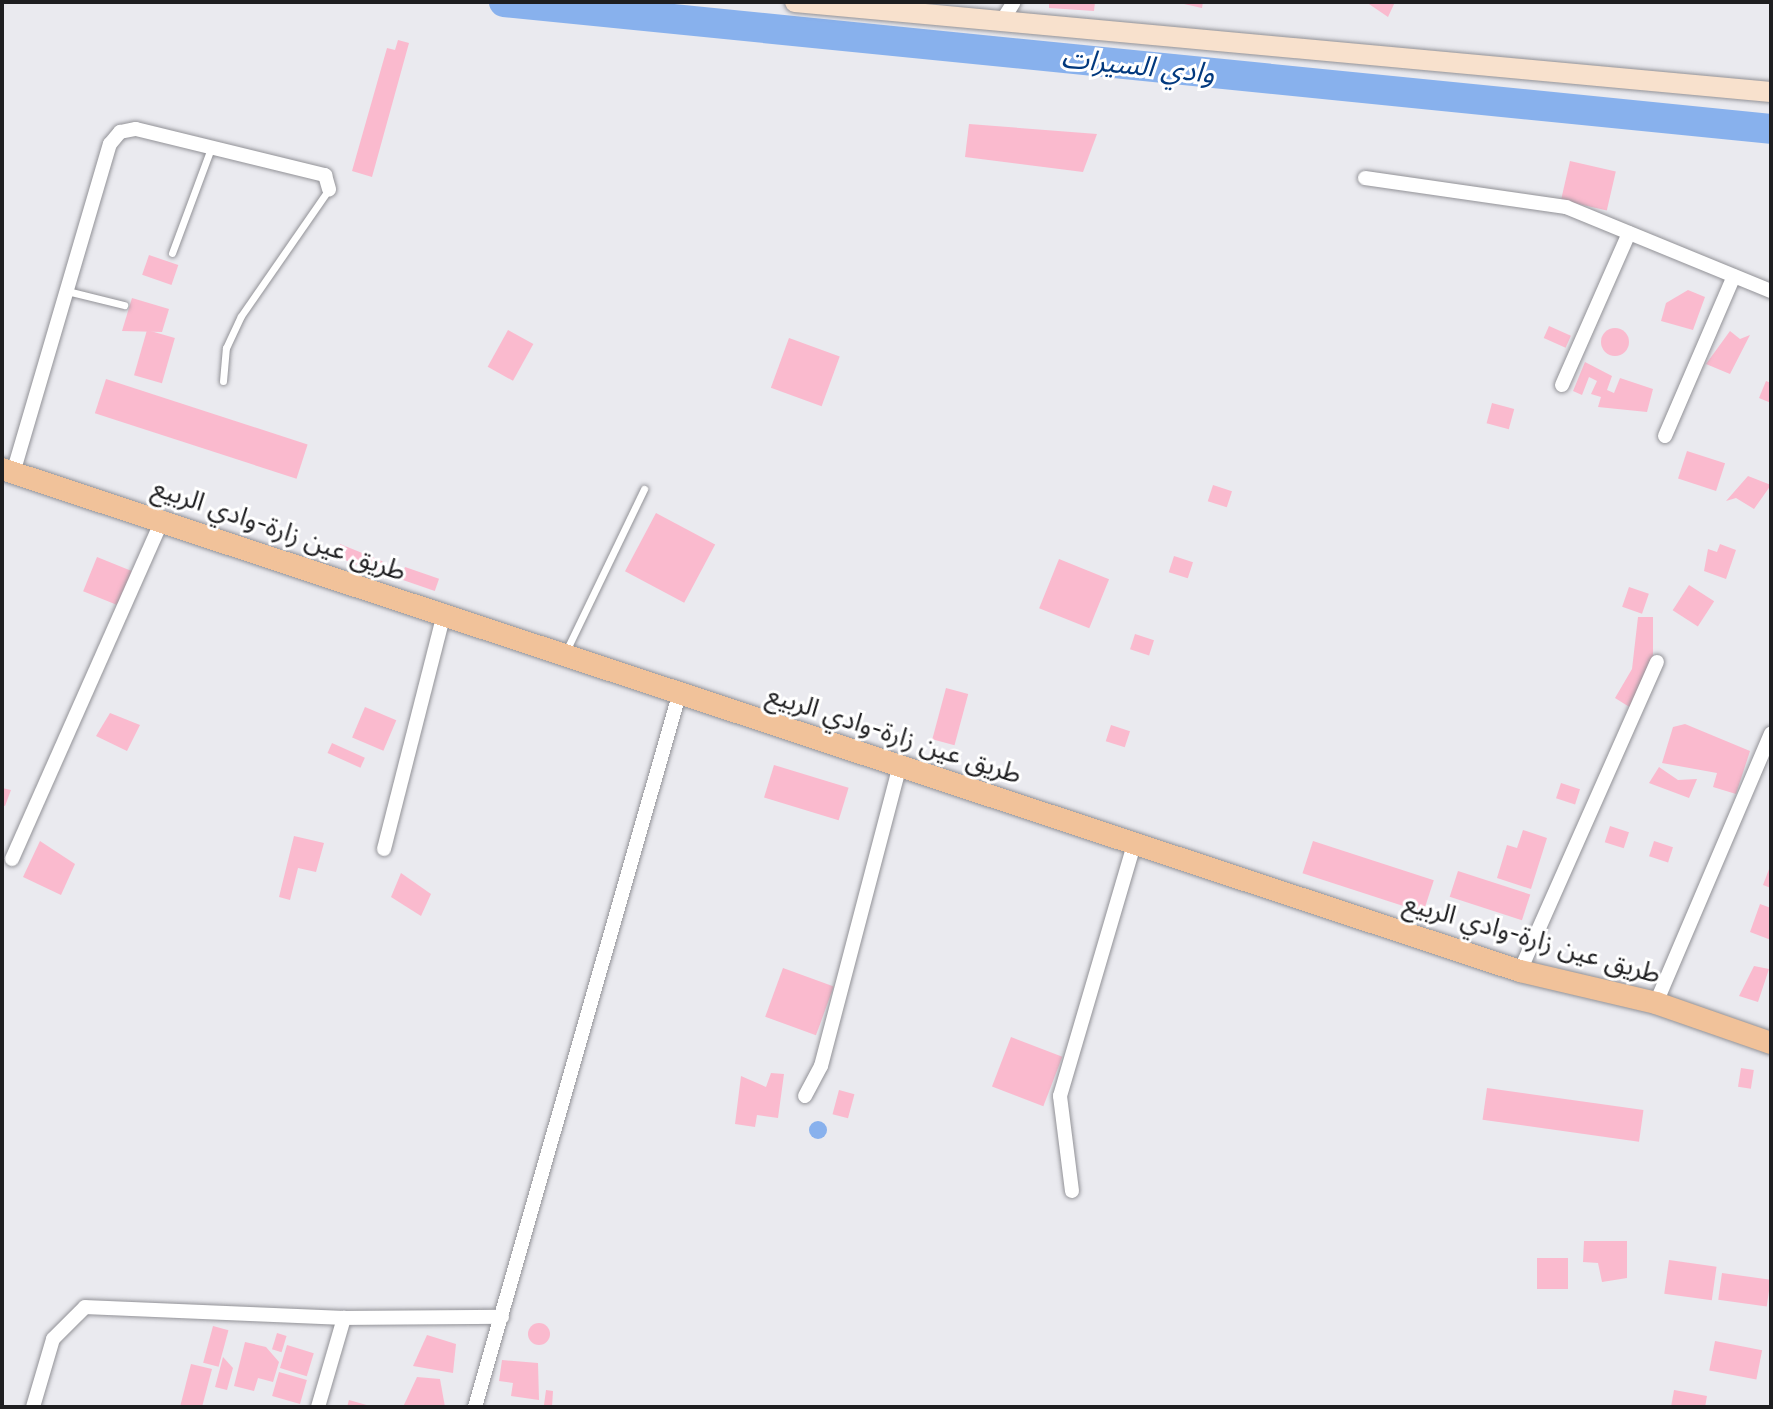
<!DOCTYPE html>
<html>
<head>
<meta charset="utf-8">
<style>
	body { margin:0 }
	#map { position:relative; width:1773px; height:1409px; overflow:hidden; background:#eaeaef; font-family:"Fira Sans","Noto Sans Arabic",sans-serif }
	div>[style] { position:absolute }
	.water>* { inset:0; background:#88b1ed }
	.round { border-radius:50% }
	.river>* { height:30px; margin:-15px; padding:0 15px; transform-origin:15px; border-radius:15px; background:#88b1ed }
	.building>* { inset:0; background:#fabace; transform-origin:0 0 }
	.roads { filter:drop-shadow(0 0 2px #929297) drop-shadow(0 0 2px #929297) }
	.service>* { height:7px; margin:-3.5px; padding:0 3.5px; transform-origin:3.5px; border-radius:3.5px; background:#fff }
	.minor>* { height:14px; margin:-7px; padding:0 7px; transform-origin:7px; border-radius:7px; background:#fff }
	.secondary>* { height:20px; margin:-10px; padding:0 10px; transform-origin:10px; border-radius:10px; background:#f8e1cd }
	.primary>* { height:22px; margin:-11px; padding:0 11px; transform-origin:11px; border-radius:11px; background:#f1c29a }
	span { translate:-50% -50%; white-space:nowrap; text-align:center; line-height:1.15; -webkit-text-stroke:6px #fff; paint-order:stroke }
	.street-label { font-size:26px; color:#1e1e20 }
	.water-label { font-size:28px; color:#02397e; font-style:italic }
	.frame { position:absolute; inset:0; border:4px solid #1e1e20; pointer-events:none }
</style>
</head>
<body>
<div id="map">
	<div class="water">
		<i class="round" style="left:809px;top:1121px;width:18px;height:18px"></i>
	</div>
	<div class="river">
		<i style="left:504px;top:2px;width:1273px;rotate:5.72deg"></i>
	</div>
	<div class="building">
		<i style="clip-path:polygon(1049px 2px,1095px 2px,1094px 11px,1049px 8px)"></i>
		<i style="clip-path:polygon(1175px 2px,1203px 2px,1202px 8px)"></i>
		<i style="clip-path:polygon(1366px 2px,1395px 2px,1388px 17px)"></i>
		<i style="clip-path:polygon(398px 40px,409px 43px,372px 177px,352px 171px,387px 48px,395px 50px)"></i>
		<i style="clip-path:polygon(969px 124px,1097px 134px,1083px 172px,965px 157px)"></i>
		<i style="left:1570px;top:161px;width:47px;height:40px;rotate:13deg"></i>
		<i style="left:149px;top:255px;width:31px;height:21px;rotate:19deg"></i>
		<i style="clip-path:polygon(1688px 290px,1705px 297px,1693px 330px,1661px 321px,1666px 303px)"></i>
		<i style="clip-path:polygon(132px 298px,169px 309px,162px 332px,122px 331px)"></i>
		<i style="left:1549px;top:326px;width:24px;height:13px;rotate:24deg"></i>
		<i class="round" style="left:1601px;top:328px;width:28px;height:28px"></i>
		<i style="left:147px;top:330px;width:29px;height:47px;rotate:16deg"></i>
		<i style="left:508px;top:330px;width:29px;height:42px;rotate:29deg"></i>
		<i style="clip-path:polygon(1730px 331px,1740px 339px,1750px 335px,1730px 374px,1706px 364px)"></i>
		<i style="left:789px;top:338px;width:54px;height:53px;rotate:20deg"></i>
		<i style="clip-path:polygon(1585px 362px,1612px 376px,1607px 390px,1614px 393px,1620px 378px,1653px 389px,1647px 412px,1598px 407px,1601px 397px,1591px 394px,1597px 381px,1589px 377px,1582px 395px,1573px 391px)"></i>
		<i style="left:106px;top:379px;width:212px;height:36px;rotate:18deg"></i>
		<i style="clip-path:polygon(1766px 381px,1771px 383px,1771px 403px,1759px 398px)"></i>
		<i style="left:1492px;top:403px;width:23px;height:21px;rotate:15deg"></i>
		<i style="left:1687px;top:451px;width:40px;height:29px;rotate:18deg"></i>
		<i style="clip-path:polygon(1748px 476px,1771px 485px,1754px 509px,1736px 498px,1726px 501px)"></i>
		<i style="left:1213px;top:485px;width:20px;height:17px;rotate:18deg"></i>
		<i style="left:656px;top:513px;width:67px;height:66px;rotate:28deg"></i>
		<i style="left:340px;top:544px;width:46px;height:13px;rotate:22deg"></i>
		<i style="clip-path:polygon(1720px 544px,1736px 550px,1726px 579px,1704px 571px,1708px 549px,1717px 552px)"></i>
		<i style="left:1174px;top:556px;width:20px;height:17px;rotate:18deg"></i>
		<i style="left:97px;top:557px;width:40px;height:37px;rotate:22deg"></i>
		<i style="left:1059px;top:559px;width:54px;height:53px;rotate:22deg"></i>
		<i style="left:405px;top:567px;width:36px;height:13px;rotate:19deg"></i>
		<i style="left:1689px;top:585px;width:30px;height:30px;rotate:33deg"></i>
		<i style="left:1629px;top:587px;width:21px;height:21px;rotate:19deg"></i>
		<i style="clip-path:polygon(1638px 617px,1653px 617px,1653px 656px,1631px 708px,1615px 698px,1632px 669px)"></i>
		<i style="left:1135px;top:634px;width:20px;height:16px;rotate:18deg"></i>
		<i style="left:946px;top:688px;width:23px;height:53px;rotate:15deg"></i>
		<i style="left:365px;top:707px;width:34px;height:33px;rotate:23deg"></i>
		<i style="clip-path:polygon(110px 713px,140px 725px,127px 751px,96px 736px)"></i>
		<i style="clip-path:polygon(1685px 724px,1750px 751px,1736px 794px,1713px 787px,1717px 773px,1662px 763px,1673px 727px)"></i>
		<i style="left:1111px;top:725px;width:20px;height:17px;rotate:18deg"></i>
		<i style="left:332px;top:743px;width:36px;height:11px;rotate:24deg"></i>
		<i style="left:774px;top:765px;width:78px;height:34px;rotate:17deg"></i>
		<i style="clip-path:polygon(1659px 767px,1678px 780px,1697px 779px,1689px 798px,1649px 783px)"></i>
		<i style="left:1561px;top:783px;width:20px;height:16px;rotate:18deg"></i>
		<i style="clip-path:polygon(2px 788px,11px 790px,5px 806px,2px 805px)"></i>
		<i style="left:1610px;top:826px;width:20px;height:17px;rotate:18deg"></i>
		<i style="clip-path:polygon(1523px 830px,1547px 838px,1531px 889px,1497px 878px,1507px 845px,1517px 848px)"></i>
		<i style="clip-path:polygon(294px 836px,324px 843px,316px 872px,298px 868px,290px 900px,279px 897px)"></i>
		<i style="clip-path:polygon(40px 841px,75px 864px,61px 895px,23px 877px)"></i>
		<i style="left:1313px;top:841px;width:127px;height:34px;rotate:18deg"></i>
		<i style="left:1654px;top:841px;width:20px;height:16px;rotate:18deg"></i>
		<i style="clip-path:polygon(1771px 864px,1771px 888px,1763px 885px)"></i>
		<i style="left:1458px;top:871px;width:76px;height:27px;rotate:18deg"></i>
		<i style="clip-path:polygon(401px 873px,431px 894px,421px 916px,391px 897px)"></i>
		<i style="clip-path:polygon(1760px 904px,1771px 908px,1771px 940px,1750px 932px)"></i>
		<i style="clip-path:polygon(1754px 966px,1769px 969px,1758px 1002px,1739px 996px)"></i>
		<i style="left:783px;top:968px;width:54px;height:52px;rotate:20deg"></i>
		<i style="left:1011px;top:1037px;width:55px;height:53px;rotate:21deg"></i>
		<i style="left:1741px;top:1068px;width:13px;height:19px;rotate:9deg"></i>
		<i style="clip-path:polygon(771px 1073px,784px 1074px,778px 1118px,757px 1115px,755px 1127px,735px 1124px,741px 1076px,766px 1087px)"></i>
		<i style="left:1487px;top:1088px;width:158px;height:32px;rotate:8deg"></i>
		<i style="left:839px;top:1090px;width:16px;height:25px;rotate:15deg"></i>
		<i style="clip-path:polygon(1584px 1241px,1627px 1241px,1627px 1278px,1602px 1282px,1598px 1263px,1583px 1262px)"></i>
		<i style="left:1537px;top:1258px;width:31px;height:31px"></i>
		<i style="left:1669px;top:1260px;width:48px;height:34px;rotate:8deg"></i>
		<i style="left:1722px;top:1273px;width:49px;height:27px;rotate:8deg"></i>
		<i class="round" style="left:528px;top:1323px;width:22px;height:22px"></i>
		<i style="left:213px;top:1326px;width:16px;height:38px;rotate:15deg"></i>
		<i style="left:277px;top:1333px;width:10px;height:17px;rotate:17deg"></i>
		<i style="clip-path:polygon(427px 1335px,456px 1344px,453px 1373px,413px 1366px)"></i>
		<i style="left:1715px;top:1341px;width:48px;height:30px;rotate:11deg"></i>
		<i style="clip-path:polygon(245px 1342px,266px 1347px,279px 1362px,273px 1382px,258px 1378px,254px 1391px,234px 1386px)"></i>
		<i style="left:287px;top:1345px;width:28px;height:24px;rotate:17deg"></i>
		<i style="clip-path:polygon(223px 1357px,233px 1368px,227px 1390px,215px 1387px)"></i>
		<i style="clip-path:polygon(502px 1360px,538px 1363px,539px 1400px,511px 1396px,513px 1383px,499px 1381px)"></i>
		<i style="clip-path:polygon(191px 1364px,212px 1369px,202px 1407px,180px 1407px)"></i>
		<i style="left:279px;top:1372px;width:29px;height:25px;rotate:16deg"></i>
		<i style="clip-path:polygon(417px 1377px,440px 1379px,445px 1407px,403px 1407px)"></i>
		<i style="clip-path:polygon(546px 1390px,553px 1391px,552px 1407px,531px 1407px,544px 1405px)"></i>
		<i style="clip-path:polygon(1674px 1390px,1707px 1396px,1705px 1407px,1671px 1407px)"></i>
		<i style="clip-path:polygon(349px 1400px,370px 1406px,370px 1407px,347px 1407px)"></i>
	</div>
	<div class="roads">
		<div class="service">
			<i style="left:172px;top:253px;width:112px;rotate:-69.6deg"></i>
			<i style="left:67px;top:291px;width:59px;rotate:13.8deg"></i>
			<i style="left:223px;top:381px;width:33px;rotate:-85deg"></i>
			<i style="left:226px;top:348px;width:35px;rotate:-65deg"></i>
			<i style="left:241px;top:316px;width:155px;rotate:-55.3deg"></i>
			<i style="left:566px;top:651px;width:180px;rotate:-64.3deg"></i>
		</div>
		<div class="minor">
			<i style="left:1002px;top:21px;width:22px;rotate:-58deg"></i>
			<i style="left:1365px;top:178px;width:203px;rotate:8.2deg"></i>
			<i style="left:1566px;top:207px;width:222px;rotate:22.3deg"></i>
			<i style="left:1562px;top:385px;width:166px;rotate:-66.2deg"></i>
			<i style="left:1665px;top:436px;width:174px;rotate:-66.7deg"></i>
			<i style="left:13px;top:473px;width:343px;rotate:-73.6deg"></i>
			<i style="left:110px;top:144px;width:16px;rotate:-50deg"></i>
			<i style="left:120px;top:132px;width:16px;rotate:-11deg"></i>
			<i style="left:136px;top:129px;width:195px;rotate:13.7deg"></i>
			<i style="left:325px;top:175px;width:15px;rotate:74deg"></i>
			<i style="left:384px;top:849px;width:239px;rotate:-75.7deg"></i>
			<i style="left:12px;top:859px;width:373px;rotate:-66.1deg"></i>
			<i style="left:1520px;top:971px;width:338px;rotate:-66.1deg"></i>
			<i style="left:1656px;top:1003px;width:293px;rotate:-66.9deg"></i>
			<i style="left:805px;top:1096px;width:34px;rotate:-62deg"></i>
			<i style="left:821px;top:1066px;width:311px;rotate:-75.3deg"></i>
			<i style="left:1072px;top:1191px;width:96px;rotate:-97.2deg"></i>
			<i style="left:1060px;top:1096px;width:263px;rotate:-73.6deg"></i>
			<i style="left:33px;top:1407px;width:71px;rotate:-73.6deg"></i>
			<i style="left:53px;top:1339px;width:45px;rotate:-45deg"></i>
			<i style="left:85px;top:1307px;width:259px;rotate:2.4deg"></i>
			<i style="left:318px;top:1407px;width:93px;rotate:-73.7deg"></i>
			<i style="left:344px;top:1318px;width:158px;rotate:-0.4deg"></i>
			<i style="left:475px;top:1407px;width:741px;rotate:-74.01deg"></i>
		</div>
		<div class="secondary">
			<i style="left:795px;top:2px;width:980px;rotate:5.27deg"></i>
		</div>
		<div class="primary">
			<i style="left:2px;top:469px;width:1599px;rotate:18.3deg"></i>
			<i style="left:1520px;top:971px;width:140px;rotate:13.2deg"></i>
			<i style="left:1656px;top:1003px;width:122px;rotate:19.2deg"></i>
		</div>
	</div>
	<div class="street-label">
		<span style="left:279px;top:530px;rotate:19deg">طريق عين زارة-وادي الربيع</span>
		<span style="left:894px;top:735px;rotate:18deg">طريق عين زارة-وادي الربيع</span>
		<span style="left:1532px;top:939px;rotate:16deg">طريق عين زارة-وادي الربيع</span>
	</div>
	<div class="water-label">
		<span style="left:1138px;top:66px;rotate:6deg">وادي السيرات</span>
	</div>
	<div class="frame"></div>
</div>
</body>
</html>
